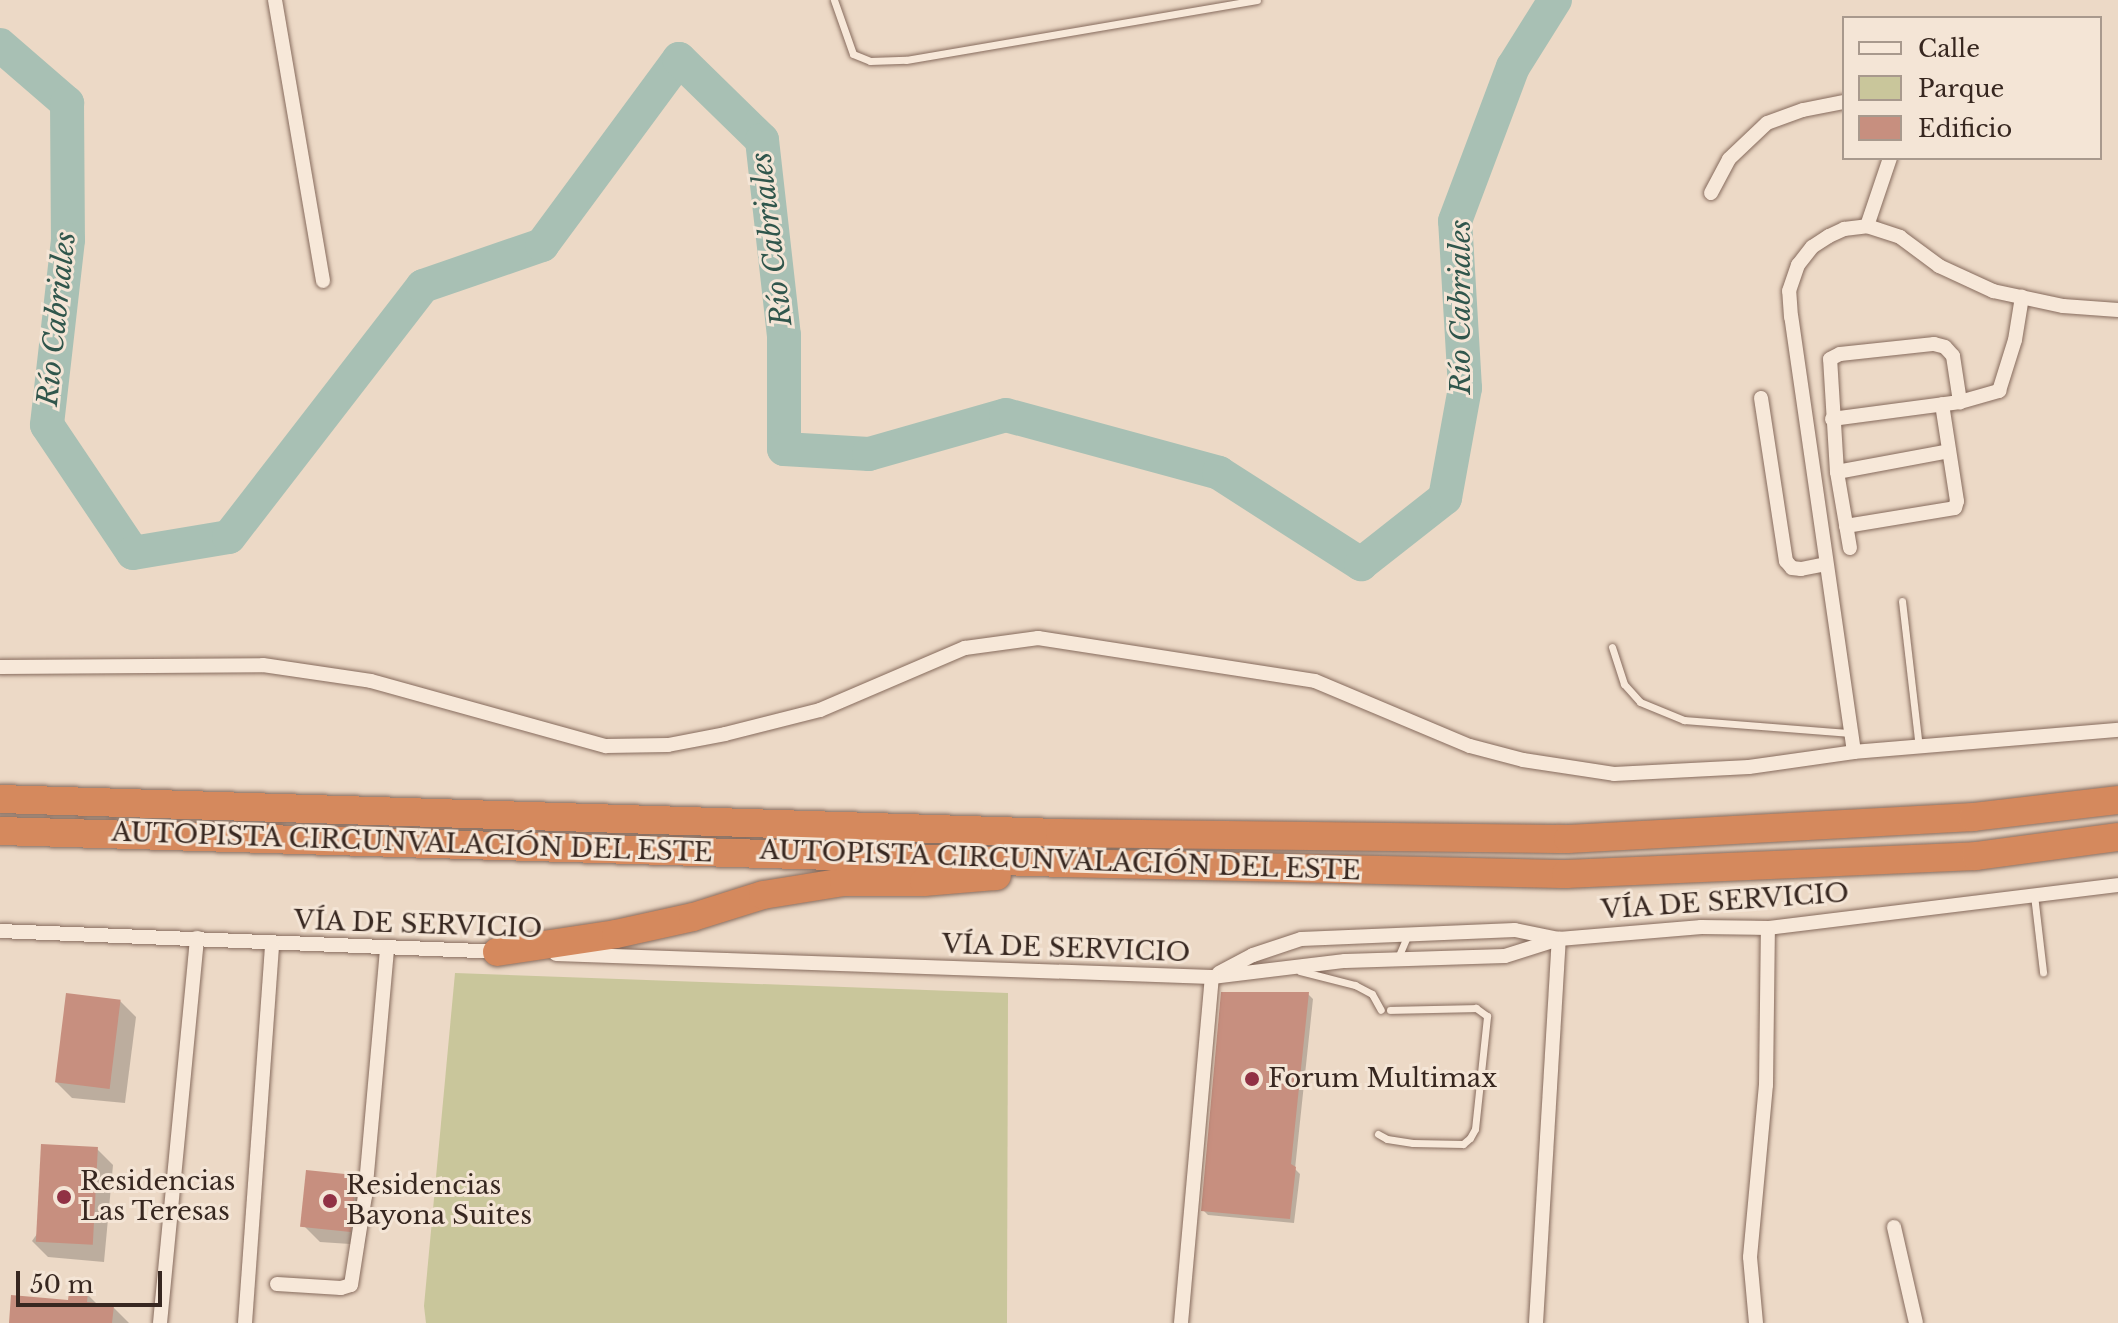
<!DOCTYPE html>
<html>
<head>
<meta charset="utf-8">
<style>
	body { margin:0 }
	#map { position:relative; width:2118px; height:1323px; overflow:hidden; background:#ecd9c6; font-family:"Libre Baskerville",serif }
	div>[style] { position:absolute }
	.green>* { inset:0; background:#c9c69b }
	.shadow>* { inset:0; background:#0003 }
	.river>* { height:34px; margin:-17px; padding:0 17px; transform-origin:17px; border-radius:17px; background:#a8c0b4 }
	.building>* { inset:0; background:#c78f7f; transform-origin:0 0 }
	.roads { filter:drop-shadow(0 0 2px #866b5d) drop-shadow(0 0 2px #866b5d) }
	.service>* { height:7px; margin:-3.5px; padding:0 3.5px; transform-origin:3.5px; border-radius:3.5px; background:#f7e8d9 }
	.minor>* { height:14px; margin:-7px; padding:0 7px; transform-origin:7px; border-radius:7px; background:#f7e8d9 }
	.motorway>* { height:28px; margin:-14px; padding:0 14px; transform-origin:14px; border-radius:14px; background:#d5895d }
	.dots>* { width:22px; height:22px; translate:-50% -50%; box-sizing:border-box; border:4px solid #f4e5d6; border-radius:50% }
	span { translate:-50% -50%; white-space:nowrap; text-align:center; line-height:1.15; -webkit-text-stroke:6px #f4e5d6; paint-order:stroke }
	.street-label { font-size:26px; color:#372720 }
	.poi-label { font-size:26px; color:#372720 }
	.left { translate:0 -50%; text-align:left }
	.water-label { font-size:28px; color:#30564c; font-style:italic }
	.legend { position:absolute; left:1842px; top:16px; width:260px; height:144px; box-sizing:border-box; background:#f4e5d6; border:2px solid #a8998d; margin:0; padding:10px 14px; list-style:none; font-size:24px; color:#372720 }
	.legend li { display:flex; align-items:center; gap:16px; height:40px }
	.legend b { width:40px; border:2px solid #a8998d }
	.scale { position:absolute; left:16px; top:1271px; width:146px; height:36px; box-sizing:border-box; border:4px solid #372720; border-top:0; padding-left:10px; font-size:24px; line-height:28px; white-space:nowrap; color:#372720; -webkit-text-stroke:6px #f4e5d6; paint-order:stroke }
</style>
</head>
<body>
<div id="map">
	<div class="green">
		<i style="clip-path:polygon(455px 973px,1008px 993px,1007px 1323px,426px 1323px,424px 1306px)"></i>
	</div>
	<div class="shadow">
		<i style="clip-path:polygon(1308px 994px,1313px 999px,1295px 1169px,1300px 1174px,1294px 1223px,1208px 1215px,1203px 1210px)"></i>
		<i style="clip-path:polygon(120px 1001px,136px 1017px,125px 1103px,72px 1098px,56px 1082px)"></i>
		<i style="clip-path:polygon(97px 1149px,113px 1165px,104px 1262px,48px 1257px,32px 1241px)"></i>
		<i style="clip-path:polygon(356px 1177px,372px 1193px,365px 1245px,320px 1242px,304px 1226px)"></i>
		<i style="clip-path:polygon(87px 1294px,98px 1305px,113px 1307px,129px 1323px,11px 1323px)"></i>
	</div>
	<div class="river">
		<i style="left:0;top:45px;width:89px;rotate:40.9deg"></i>
		<i style="left:67px;top:103px;width:137px;rotate:89.6deg"></i>
		<i style="left:68px;top:240px;width:186px;rotate:96.5deg"></i>
		<i style="left:47px;top:425px;width:154px;rotate:56.1deg"></i>
		<i style="left:133px;top:553px;width:97px;rotate:-9.5deg"></i>
		<i style="left:229px;top:537px;width:317px;rotate:-52.3deg"></i>
		<i style="left:423px;top:286px;width:126px;rotate:-19deg"></i>
		<i style="left:542px;top:245px;width:231px;rotate:-53.6deg"></i>
		<i style="left:679px;top:59px;width:116px;rotate:44.3deg"></i>
		<i style="left:762px;top:140px;width:196px;rotate:83.6deg"></i>
		<i style="left:784px;top:335px;width:114px;rotate:90deg"></i>
		<i style="left:784px;top:449px;width:85px;rotate:3.4deg"></i>
		<i style="left:869px;top:454px;width:142px;rotate:-15.9deg"></i>
		<i style="left:1006px;top:415px;width:221px;rotate:15.2deg"></i>
		<i style="left:1219px;top:473px;width:169px;rotate:32.7deg"></i>
		<i style="left:1361px;top:564px;width:107px;rotate:-38.2deg"></i>
		<i style="left:1445px;top:498px;width:112px;rotate:-79.7deg"></i>
		<i style="left:1465px;top:388px;width:167px;rotate:-93.4deg"></i>
		<i style="left:1455px;top:221px;width:165px;rotate:-69.4deg"></i>
		<i style="left:1513px;top:67px;width:79px;rotate:-57.9deg"></i>
	</div>
	<div class="building">
		<i style="clip-path:polygon(1221px 992px,1309px 992px,1291px 1164px,1296px 1167px,1290px 1219px,1201px 1211px)"></i>
		<i style="left:66px;top:993px;width:55px;height:90px;rotate:7deg"></i>
		<i style="left:41px;top:1144px;width:57px;height:98px;rotate:3deg"></i>
		<i style="left:306px;top:1170px;width:51px;height:57px;rotate:6deg"></i>
		<i style="clip-path:polygon(69px 1292px,88px 1292px,87px 1302px,114px 1305px,112px 1323px,9px 1323px,11px 1295px,68px 1300px)"></i>
	</div>
	<div class="roads">
		<div class="service">
			<i style="left:834px;top:0;width:57px;rotate:70.6deg"></i>
			<i style="left:853px;top:54px;width:18px;rotate:22deg"></i>
			<i style="left:870px;top:61px;width:36px;rotate:-2deg"></i>
			<i style="left:906px;top:60px;width:356px;rotate:-9.7deg"></i>
			<i style="left:1902px;top:601px;width:147px;rotate:83.4deg"></i>
			<i style="left:1612px;top:647px;width:39px;rotate:72deg"></i>
			<i style="left:1624px;top:684px;width:24px;rotate:48deg"></i>
			<i style="left:1640px;top:702px;width:48px;rotate:22.2deg"></i>
			<i style="left:1684px;top:720px;width:167px;rotate:4.5deg"></i>
			<i style="left:2034px;top:895px;width:78px;rotate:83.3deg"></i>
			<i style="left:1397px;top:960px;width:26px;rotate:-67deg"></i>
			<i style="left:1300px;top:971px;width:57px;rotate:14.3deg"></i>
			<i style="left:1355px;top:985px;width:19px;rotate:28deg"></i>
			<i style="left:1372px;top:994px;width:18px;rotate:61deg"></i>
			<i style="left:1378px;top:1134px;width:10px;rotate:29deg"></i>
			<i style="left:1387px;top:1139px;width:26px;rotate:9deg"></i>
			<i style="left:1413px;top:1143px;width:50px;rotate:1.1deg"></i>
			<i style="left:1463px;top:1144px;width:9px;rotate:-41deg"></i>
			<i style="left:1470px;top:1138px;width:10px;rotate:-61deg"></i>
			<i style="left:1475px;top:1129px;width:114px;rotate:-83.9deg"></i>
			<i style="left:1487px;top:1016px;width:14px;rotate:-144deg"></i>
			<i style="left:1476px;top:1008px;width:86px;rotate:178.7deg"></i>
		</div>
		<div class="minor">
			<i style="left:275px;top:0;width:285px;rotate:80.3deg"></i>
			<i style="left:1711px;top:193px;width:38px;rotate:-62deg"></i>
			<i style="left:1729px;top:159px;width:52px;rotate:-43.5deg"></i>
			<i style="left:1767px;top:123px;width:38px;rotate:-20deg"></i>
			<i style="left:1803px;top:110px;width:42px;rotate:-11deg"></i>
			<i style="left:1867px;top:226px;width:72px;rotate:-71.3deg"></i>
			<i style="left:1761px;top:398px;width:165px;rotate:81.3deg"></i>
			<i style="left:1786px;top:561px;width:9px;rotate:49deg"></i>
			<i style="left:1792px;top:568px;width:9px;rotate:6deg"></i>
			<i style="left:1801px;top:569px;width:25px;rotate:-11deg"></i>
			<i style="left:1832px;top:419px;width:129px;rotate:-7.6deg"></i>
			<i style="left:1960px;top:402px;width:41px;rotate:-15.8deg"></i>
			<i style="left:1999px;top:391px;width:53px;rotate:-72.6deg"></i>
			<i style="left:2015px;top:340px;width:44px;rotate:-80.8deg"></i>
			<i style="left:1837px;top:472px;width:114px;rotate:-10.6deg"></i>
			<i style="left:1846px;top:526px;width:110px;rotate:-9.4deg"></i>
			<i style="left:1955px;top:508px;width:7px;rotate:-74deg"></i>
			<i style="left:1957px;top:501px;width:98px;rotate:-98.8deg"></i>
			<i style="left:1850px;top:548px;width:77px;rotate:-99.7deg"></i>
			<i style="left:1837px;top:472px;width:113px;rotate:-93.5deg"></i>
			<i style="left:1830px;top:359px;width:11px;rotate:-27deg"></i>
			<i style="left:1840px;top:354px;width:95px;rotate:-6.1deg"></i>
			<i style="left:1934px;top:344px;width:11px;rotate:15deg"></i>
			<i style="left:1945px;top:347px;width:12px;rotate:48deg"></i>
			<i style="left:1953px;top:356px;width:47px;rotate:81.3deg"></i>
			<i style="left:0;top:667px;width:263px;rotate:-0.4deg"></i>
			<i style="left:263px;top:665px;width:109px;rotate:8.4deg"></i>
			<i style="left:371px;top:681px;width:244px;rotate:15.5deg"></i>
			<i style="left:606px;top:746px;width:62px;rotate:-0.9deg"></i>
			<i style="left:668px;top:745px;width:58px;rotate:-10.9deg"></i>
			<i style="left:725px;top:734px;width:98px;rotate:-14.2deg"></i>
			<i style="left:820px;top:710px;width:158px;rotate:-23.2deg"></i>
			<i style="left:965px;top:648px;width:74px;rotate:-7.8deg"></i>
			<i style="left:1038px;top:638px;width:280px;rotate:8.8deg"></i>
			<i style="left:1315px;top:681px;width:168px;rotate:22.8deg"></i>
			<i style="left:1470px;top:746px;width:55px;rotate:14.8deg"></i>
			<i style="left:1523px;top:760px;width:92px;rotate:8.7deg"></i>
			<i style="left:1614px;top:774px;width:135px;rotate:-3deg"></i>
			<i style="left:1749px;top:767px;width:106px;rotate:-8.1deg"></i>
			<i style="left:1854px;top:752px;width:265px;rotate:-4.8deg"></i>
			<i style="left:1854px;top:752px;width:440px;rotate:-98.2deg"></i>
			<i style="left:1791px;top:317px;width:26px;rotate:-94deg"></i>
			<i style="left:1789px;top:291px;width:28px;rotate:-71deg"></i>
			<i style="left:1798px;top:265px;width:23px;rotate:-52deg"></i>
			<i style="left:1812px;top:247px;width:20px;rotate:-33deg"></i>
			<i style="left:1829px;top:236px;width:17px;rotate:-25deg"></i>
			<i style="left:1844px;top:229px;width:23px;rotate:-7deg"></i>
			<i style="left:1867px;top:226px;width:35px;rotate:18deg"></i>
			<i style="left:1900px;top:237px;width:49px;rotate:36.6deg"></i>
			<i style="left:1939px;top:266px;width:60px;rotate:24.8deg"></i>
			<i style="left:1993px;top:291px;width:72px;rotate:12.1deg"></i>
			<i style="left:2063px;top:306px;width:55px;rotate:4.2deg"></i>
			<i style="left:0;top:931px;width:503px;rotate:2.39deg"></i>
			<i style="left:556px;top:954px;width:656px;rotate:2.01deg"></i>
			<i style="left:1212px;top:977px;width:134px;rotate:-6.9deg"></i>
			<i style="left:1345px;top:961px;width:160px;rotate:-1.8deg"></i>
			<i style="left:1505px;top:956px;width:57px;rotate:-17.5deg"></i>
			<i style="left:1219px;top:973px;width:38px;rotate:-28deg"></i>
			<i style="left:1253px;top:955px;width:51px;rotate:-18.4deg"></i>
			<i style="left:1301px;top:939px;width:214px;rotate:-2.4deg"></i>
			<i style="left:1515px;top:930px;width:45px;rotate:11.6deg"></i>
			<i style="left:1559px;top:939px;width:143px;rotate:-4.8deg"></i>
			<i style="left:1701px;top:927px;width:67px;rotate:0.9deg"></i>
			<i style="left:1768px;top:928px;width:353px;rotate:-7deg"></i>
			<i style="left:1894px;top:1227px;width:98px;rotate:77.1deg"></i>
			<i style="left:277px;top:1284px;width:64px;rotate:3.6deg"></i>
			<i style="left:341px;top:1288px;width:10px;rotate:-17deg"></i>
			<i style="left:351px;top:1285px;width:90px;rotate:-81.1deg"></i>
			<i style="left:365px;top:1196px;width:249px;rotate:-84.9deg"></i>
			<i style="left:160px;top:1323px;width:387px;rotate:-84.5deg"></i>
			<i style="left:245px;top:1323px;width:380px;rotate:-85.9deg"></i>
			<i style="left:1181px;top:1323px;width:347px;rotate:-84.9deg"></i>
			<i style="left:1536px;top:1323px;width:385px;rotate:-86.6deg"></i>
			<i style="left:1756px;top:1323px;width:66px;rotate:-95.2deg"></i>
			<i style="left:1750px;top:1257px;width:173px;rotate:-84.7deg"></i>
			<i style="left:1766px;top:1085px;width:157px;rotate:-89.3deg"></i>
		</div>
		<div class="motorway">
			<i style="left:0;top:799px;width:1061px;rotate:1.84deg"></i>
			<i style="left:1060px;top:833px;width:508px;rotate:0.68deg"></i>
			<i style="left:1568px;top:839px;width:406px;rotate:-3.1deg"></i>
			<i style="left:1973px;top:817px;width:146px;rotate:-6.7deg"></i>
			<i style="left:0;top:831px;width:1064px;rotate:1.72deg"></i>
			<i style="left:1064px;top:863px;width:502px;rotate:1.26deg"></i>
			<i style="left:1566px;top:874px;width:410px;rotate:-2.5deg"></i>
			<i style="left:1976px;top:856px;width:143px;rotate:-7.6deg"></i>
			<i style="left:497px;top:952px;width:120px;rotate:-8.6deg"></i>
			<i style="left:616px;top:934px;width:79px;rotate:-12.4deg"></i>
			<i style="left:693px;top:917px;width:73px;rotate:-17.4deg"></i>
			<i style="left:763px;top:895px;width:82px;rotate:-9.1deg"></i>
			<i style="left:844px;top:882px;width:80px"></i>
			<i style="left:924px;top:882px;width:73px;rotate:-4.7deg"></i>
		</div>
	</div>
	<div class="dots">
		<i style="left:1252px;top:1079px;background:#913144"></i>
		<i style="left:64px;top:1197px;background:#913144"></i>
		<i style="left:330px;top:1201px;background:#913144"></i>
	</div>
	<div class="street-label">
		<span style="left:412px;top:843px;rotate:2deg">AUTOPISTA CIRCUNVALACIÓN DEL ESTE</span>
		<span style="left:1060px;top:861px;rotate:2deg">AUTOPISTA CIRCUNVALACIÓN DEL ESTE</span>
		<span style="left:1725px;top:902px;rotate:-4deg">VÍA DE SERVICIO</span>
		<span style="left:418px;top:925px;rotate:2deg">VÍA DE SERVICIO</span>
		<span style="left:1066px;top:949px;rotate:2deg">VÍA DE SERVICIO</span>
	</div>
	<div class="poi-label">
		<span class="left" style="left:1268px;top:1079px">Forum Multimax</span>
		<span class="left" style="left:80px;top:1197px">Residencias<br>Las Teresas</span>
		<span class="left" style="left:346px;top:1201px">Residencias<br>Bayona Suites</span>
	</div>
	<div class="water-label">
		<span style="left:772px;top:239px;rotate:-97deg">Río Cabriales</span>
		<span style="left:1461px;top:307px;rotate:-90deg">Río Cabriales</span>
		<span style="left:57px;top:319px;rotate:-84deg">Río Cabriales</span>
	</div>
	<ul class="legend">
	<li><b style="height:10px;background:#f7e8d9"></b>Calle</li>
	<li><b style="height:22px;background:#c9c69b"></b>Parque</li>
	<li><b style="height:22px;background:#c78f7f"></b>Edificio</li>
	</ul>
	<div class="scale">50 m</div>
</div>
</body>
</html>
